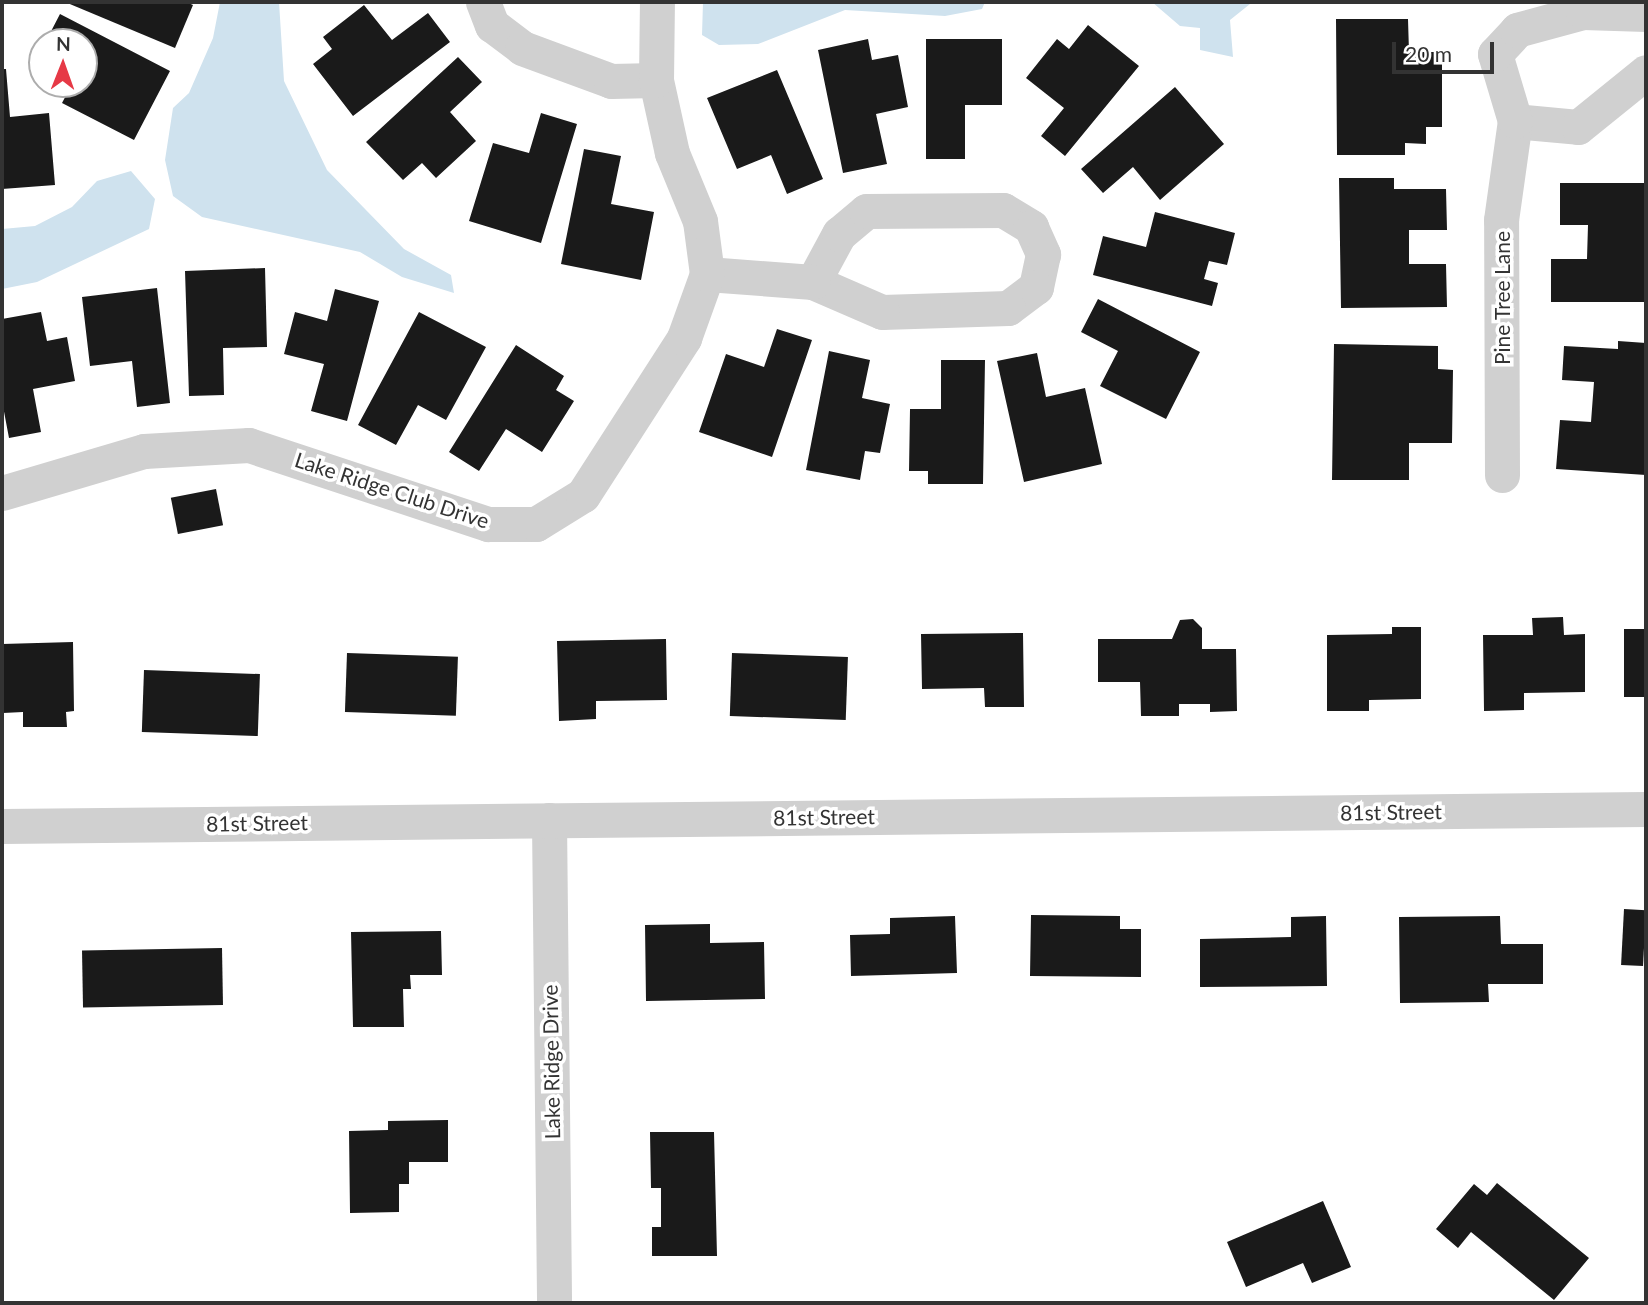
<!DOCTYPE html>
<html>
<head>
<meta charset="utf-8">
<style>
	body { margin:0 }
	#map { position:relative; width:1648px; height:1305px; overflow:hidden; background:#fff; font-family:Lato,sans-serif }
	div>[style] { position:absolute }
	.water>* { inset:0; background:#cfe2ee }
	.building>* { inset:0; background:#1a1a1a; transform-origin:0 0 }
	.street>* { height:35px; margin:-17.5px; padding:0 17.5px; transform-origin:17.5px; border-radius:17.5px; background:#d0d0d0 }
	span { translate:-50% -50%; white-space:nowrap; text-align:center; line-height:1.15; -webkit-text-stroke:7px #fff; paint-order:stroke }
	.street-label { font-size:21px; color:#333 }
	.frame { position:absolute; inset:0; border:4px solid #333; pointer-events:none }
	.north { position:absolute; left:28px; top:28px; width:70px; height:70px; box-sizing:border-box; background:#fff; border:2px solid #adadad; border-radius:50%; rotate:1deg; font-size:19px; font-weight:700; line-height:28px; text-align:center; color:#333 }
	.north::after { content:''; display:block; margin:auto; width:24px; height:32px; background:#e63946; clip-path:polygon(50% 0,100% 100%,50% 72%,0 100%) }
	.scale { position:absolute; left:1392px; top:42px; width:102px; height:32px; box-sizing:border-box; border:4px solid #333; border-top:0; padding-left:9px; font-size:21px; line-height:24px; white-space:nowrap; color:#333; -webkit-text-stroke:5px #fff; paint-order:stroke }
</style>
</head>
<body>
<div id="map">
	<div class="water">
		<i style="clip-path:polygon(220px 2px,279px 2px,284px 81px,327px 170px,404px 249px,451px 275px,454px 293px,402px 277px,360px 252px,202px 217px,173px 196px,165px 160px,173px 108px,189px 93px,213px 38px)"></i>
		<i style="clip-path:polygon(703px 2px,985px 2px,982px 9px,945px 16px,845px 10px,758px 44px,719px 45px,702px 35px)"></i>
		<i style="clip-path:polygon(1152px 2px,1250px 2px,1250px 4px,1230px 20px,1233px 57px,1200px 50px,1200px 28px,1180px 26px)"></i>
		<i style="clip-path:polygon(131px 171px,155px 199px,149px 229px,37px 282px,2px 289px,2px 229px,35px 226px,72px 207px,97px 181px)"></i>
	</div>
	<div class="building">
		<i style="clip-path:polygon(65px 2px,186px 2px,193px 5px,175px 48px)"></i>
		<i style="clip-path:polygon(364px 5px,392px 40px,428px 13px,450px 42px,353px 116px,313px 64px,332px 49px,323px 37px)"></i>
		<i style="clip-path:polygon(60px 14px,170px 71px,134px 140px,62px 103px,72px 84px,84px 84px,84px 42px,46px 41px)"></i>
		<i style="clip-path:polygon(1336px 19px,1408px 19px,1409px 52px,1442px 52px,1442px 127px,1426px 127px,1426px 144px,1405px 143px,1405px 155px,1337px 155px)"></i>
		<i style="clip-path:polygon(1088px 25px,1139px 66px,1065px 156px,1041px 136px,1064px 108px,1026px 78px,1057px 39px,1069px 49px)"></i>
		<i style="clip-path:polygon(868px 39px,872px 60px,898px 55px,908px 107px,876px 114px,887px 164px,843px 173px,818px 50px)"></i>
		<i style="clip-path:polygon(926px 39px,1002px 39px,1002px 105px,965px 105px,965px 159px,926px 159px)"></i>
		<i style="clip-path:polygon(458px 57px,482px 82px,450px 112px,476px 141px,436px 178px,422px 163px,403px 180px,366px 142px)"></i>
		<i style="clip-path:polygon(2px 69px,6px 69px,10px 117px,49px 113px,55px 185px,2px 189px)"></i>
		<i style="clip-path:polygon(777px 70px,823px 179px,787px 194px,771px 155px,737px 169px,707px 98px)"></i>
		<i style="clip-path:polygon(1175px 87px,1224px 144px,1160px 200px,1133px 167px,1103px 193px,1081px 169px)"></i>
		<i style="clip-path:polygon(541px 113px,577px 124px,541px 243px,469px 221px,493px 143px,529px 153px)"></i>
		<i style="clip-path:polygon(584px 149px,621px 156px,611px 204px,654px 212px,641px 280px,561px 264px)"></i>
		<i style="clip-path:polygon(1339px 178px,1394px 178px,1394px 189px,1446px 189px,1447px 230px,1409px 230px,1409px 264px,1446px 264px,1447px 307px,1341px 308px)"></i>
		<i style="clip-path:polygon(1560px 183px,1646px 183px,1646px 302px,1551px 302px,1551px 259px,1587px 259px,1588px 225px,1560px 225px)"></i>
		<i style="clip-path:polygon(1155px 212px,1235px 233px,1227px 265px,1209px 261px,1204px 279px,1218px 283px,1212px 306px,1093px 275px,1103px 236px,1146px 247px)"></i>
		<i style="clip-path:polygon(265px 268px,267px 347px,223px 348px,224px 395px,189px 396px,185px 271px)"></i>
		<i style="clip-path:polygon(157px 288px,170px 403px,137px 407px,132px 361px,90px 366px,82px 297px)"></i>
		<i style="clip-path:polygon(335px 289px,379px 301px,347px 421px,311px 411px,324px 364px,284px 354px,295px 312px,327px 321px)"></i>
		<i style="clip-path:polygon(1098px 299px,1200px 352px,1166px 419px,1100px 386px,1118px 351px,1081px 332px)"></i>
		<i style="clip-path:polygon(41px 312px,47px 341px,67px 337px,75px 381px,33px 389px,41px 432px,9px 438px,2px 401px,2px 319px)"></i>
		<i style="clip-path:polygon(419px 312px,486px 347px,446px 420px,418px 405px,396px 445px,358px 425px)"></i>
		<i style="clip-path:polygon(777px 329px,812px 340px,772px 457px,699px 432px,726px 354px,764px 367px)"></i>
		<i style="clip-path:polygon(1618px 341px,1646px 343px,1646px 475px,1556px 469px,1560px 420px,1591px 422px,1594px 382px,1562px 380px,1564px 346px,1618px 349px)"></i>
		<i style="clip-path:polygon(1334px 344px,1438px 346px,1438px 369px,1453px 370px,1452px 443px,1409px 443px,1409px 480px,1332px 480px)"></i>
		<i style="clip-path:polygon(516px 345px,564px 376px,556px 390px,574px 401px,542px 452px,506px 429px,479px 471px,449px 452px)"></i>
		<i style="clip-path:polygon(829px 351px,870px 360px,862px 398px,890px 404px,880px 453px,865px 451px,860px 480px,806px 470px)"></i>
		<i style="clip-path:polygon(1037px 353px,1046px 397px,1085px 388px,1102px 464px,1024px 482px,997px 361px)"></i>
		<i style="clip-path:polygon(941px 360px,985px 360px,983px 484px,928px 484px,928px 471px,909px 471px,910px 409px,941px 409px)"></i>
		<i style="left:216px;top:489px;width:37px;height:46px;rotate:79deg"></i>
		<i style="clip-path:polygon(1563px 617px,1564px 635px,1585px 634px,1585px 692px,1524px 693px,1524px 710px,1484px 711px,1483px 635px,1533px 635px,1532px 618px)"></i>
		<i style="clip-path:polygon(1193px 619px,1202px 628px,1202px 649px,1236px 649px,1237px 711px,1210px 712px,1210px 704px,1179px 704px,1179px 716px,1141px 716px,1140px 682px,1098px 682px,1098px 639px,1172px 639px,1180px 620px)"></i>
		<i style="clip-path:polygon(1392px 627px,1421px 627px,1421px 699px,1369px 700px,1369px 711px,1327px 711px,1327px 635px,1392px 634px)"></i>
		<i style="left:1624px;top:629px;width:22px;height:68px"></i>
		<i style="clip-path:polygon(1023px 633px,1024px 707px,985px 707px,984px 688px,922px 689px,921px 634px)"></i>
		<i style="clip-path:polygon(666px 639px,667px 700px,596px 701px,596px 719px,559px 721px,557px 641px)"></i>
		<i style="clip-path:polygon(73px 642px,74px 711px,66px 712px,67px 727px,23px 727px,23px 712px,3px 713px,2px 644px)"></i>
		<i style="left:347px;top:653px;width:111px;height:59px;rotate:2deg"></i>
		<i style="left:732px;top:653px;width:116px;height:63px;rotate:2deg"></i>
		<i style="left:144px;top:670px;width:116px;height:62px;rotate:2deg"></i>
		<i style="left:1624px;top:909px;width:22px;height:56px;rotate:3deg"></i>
		<i style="clip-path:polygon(1031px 915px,1120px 916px,1120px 929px,1141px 929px,1141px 977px,1030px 976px)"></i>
		<i style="clip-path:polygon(955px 916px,957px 973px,851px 976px,850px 935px,890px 934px,890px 918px)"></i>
		<i style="clip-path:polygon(1326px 916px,1327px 986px,1200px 987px,1200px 939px,1291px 937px,1291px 917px)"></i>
		<i style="clip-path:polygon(1500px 916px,1501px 944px,1543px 944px,1543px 984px,1488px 984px,1489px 1002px,1400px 1003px,1399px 917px)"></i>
		<i style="clip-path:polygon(710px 924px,710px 943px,764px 942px,765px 999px,646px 1001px,645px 925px)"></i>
		<i style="clip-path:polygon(441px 931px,442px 975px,410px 975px,411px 989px,403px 989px,404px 1027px,353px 1027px,351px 932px)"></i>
		<i style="left:222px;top:948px;width:57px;height:140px;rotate:89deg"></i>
		<i style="clip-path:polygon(448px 1120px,448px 1162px,409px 1162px,409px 1184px,399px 1184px,399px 1212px,350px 1213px,349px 1131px,388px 1130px,388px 1121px)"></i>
		<i style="clip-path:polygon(650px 1132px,714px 1132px,717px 1256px,652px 1256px,652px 1227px,661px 1227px,661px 1188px,651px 1188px)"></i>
		<i style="clip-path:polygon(1497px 1183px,1589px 1258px,1554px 1300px,1471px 1232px,1458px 1248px,1436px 1229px,1474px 1184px,1487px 1195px)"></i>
		<i style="clip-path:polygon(1323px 1201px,1351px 1267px,1312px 1283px,1303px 1263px,1246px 1287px,1227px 1242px)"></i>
	</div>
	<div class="street">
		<i style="left:483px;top:2px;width:25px;rotate:69deg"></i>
		<i style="left:492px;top:25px;width:38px;rotate:37deg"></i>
		<i style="left:522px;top:48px;width:95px;rotate:20.3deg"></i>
		<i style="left:611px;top:81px;width:45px;rotate:-1.3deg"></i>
		<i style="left:1515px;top:121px;width:63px;rotate:5.4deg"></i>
		<i style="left:1578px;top:127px;width:87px;rotate:-39deg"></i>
		<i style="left:1003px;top:210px;width:33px;rotate:31deg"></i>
		<i style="left:1031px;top:227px;width:30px;rotate:66deg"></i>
		<i style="left:1043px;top:254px;width:34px;rotate:102deg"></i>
		<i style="left:1036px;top:287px;width:35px;rotate:143deg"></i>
		<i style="left:1008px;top:308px;width:126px;rotate:178.2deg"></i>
		<i style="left:882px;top:312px;width:75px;rotate:-156.5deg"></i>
		<i style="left:813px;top:282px;width:55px;rotate:-61.6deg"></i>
		<i style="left:839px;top:234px;width:35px;rotate:-40deg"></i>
		<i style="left:866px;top:211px;width:137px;rotate:-0.4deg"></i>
		<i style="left:707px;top:274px;width:106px;rotate:4.3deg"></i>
		<i style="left:1502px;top:475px;width:255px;rotate:-90.2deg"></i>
		<i style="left:1501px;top:220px;width:100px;rotate:-82deg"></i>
		<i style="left:1515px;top:121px;width:70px;rotate:-106.6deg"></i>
		<i style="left:1495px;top:54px;width:33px;rotate:-47deg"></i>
		<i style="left:1517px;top:30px;width:68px;rotate:-15.3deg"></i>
		<i style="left:1583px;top:12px;width:63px;rotate:1.8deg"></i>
		<i style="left:2px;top:493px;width:148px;rotate:-16.5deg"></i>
		<i style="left:144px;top:451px;width:105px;rotate:-3.3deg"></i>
		<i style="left:249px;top:445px;width:252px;rotate:18.3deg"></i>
		<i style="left:488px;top:524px;width:48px"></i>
		<i style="left:536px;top:524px;width:55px;rotate:-31.7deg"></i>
		<i style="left:583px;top:495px;width:187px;rotate:-57.2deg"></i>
		<i style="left:684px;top:338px;width:68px;rotate:-70.2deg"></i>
		<i style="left:707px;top:274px;width:53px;rotate:-97.5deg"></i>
		<i style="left:700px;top:221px;width:74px;rotate:-112.4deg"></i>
		<i style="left:672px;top:153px;width:75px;rotate:-102.4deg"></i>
		<i style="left:656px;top:80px;width:78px;rotate:-89.3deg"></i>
		<i style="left:549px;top:820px;width:483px;rotate:89.4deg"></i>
		<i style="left:2px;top:826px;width:1644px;rotate:-0.59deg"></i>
	</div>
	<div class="street-label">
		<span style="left:1502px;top:298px;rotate:-90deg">Pine Tree Lane</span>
		<span style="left:392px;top:490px;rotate:18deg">Lake Ridge Club Drive</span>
		<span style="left:1391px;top:812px;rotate:-1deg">81st Street</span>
		<span style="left:824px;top:817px;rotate:-1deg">81st Street</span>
		<span style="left:257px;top:823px;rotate:-1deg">81st Street</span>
		<span style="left:551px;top:1062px;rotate:-91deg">Lake Ridge Drive</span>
	</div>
	<div class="frame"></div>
	<div class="north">N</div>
	<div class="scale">20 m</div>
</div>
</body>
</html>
